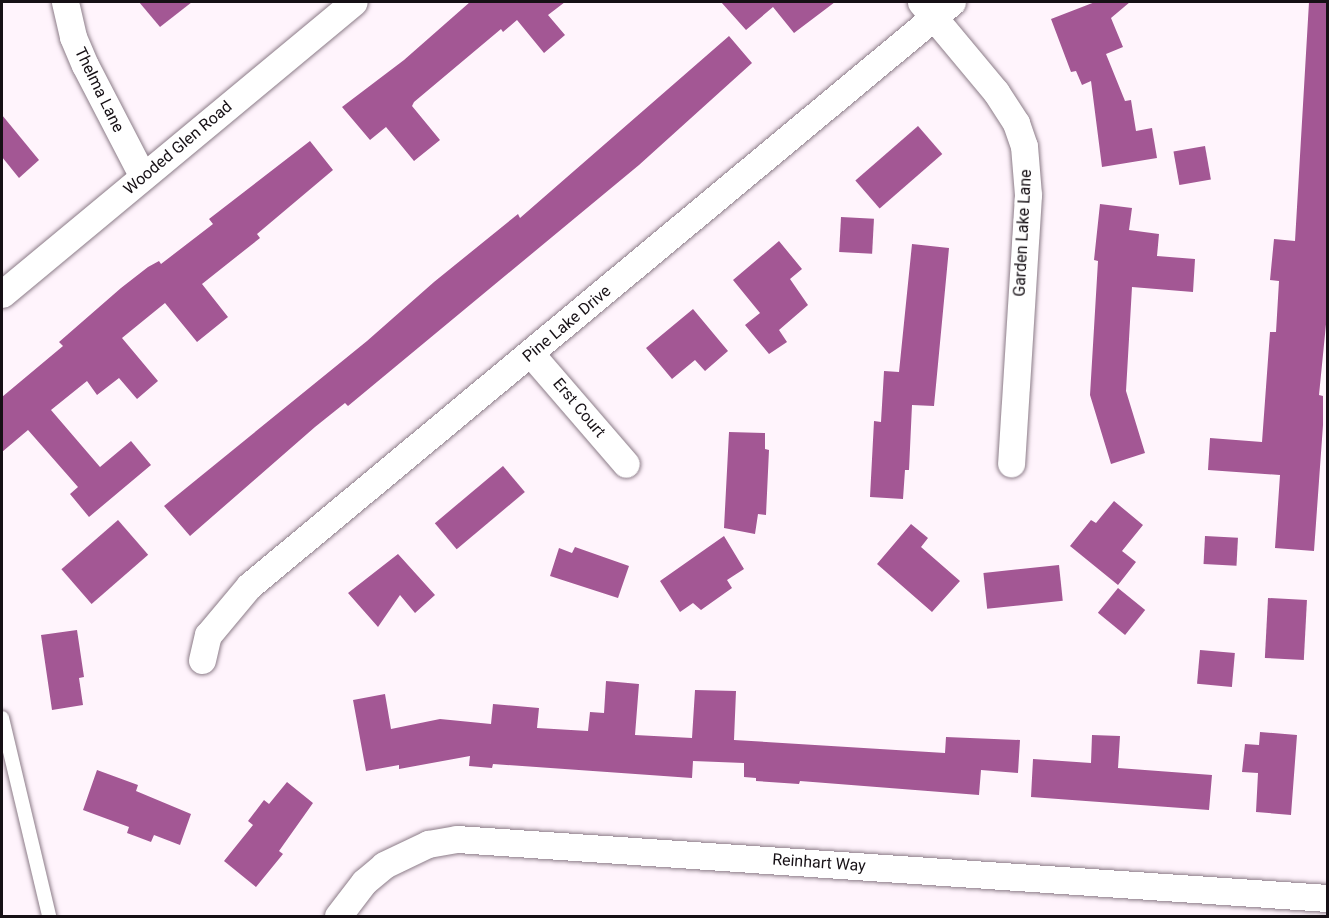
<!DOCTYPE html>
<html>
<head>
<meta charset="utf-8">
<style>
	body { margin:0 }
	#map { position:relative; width:1329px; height:918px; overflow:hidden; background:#fff4fc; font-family:Roboto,sans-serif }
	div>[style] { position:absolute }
	.building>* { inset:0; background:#a35794; transform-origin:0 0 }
	.roads { filter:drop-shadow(0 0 2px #8c7c88) drop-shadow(0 0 2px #8c7c88) }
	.service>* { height:14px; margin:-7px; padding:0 7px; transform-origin:7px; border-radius:7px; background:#fff }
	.minor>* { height:27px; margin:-13.5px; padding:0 13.5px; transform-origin:13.5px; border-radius:13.5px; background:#fff }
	span { translate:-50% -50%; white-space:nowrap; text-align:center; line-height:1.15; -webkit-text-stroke:5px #fff; paint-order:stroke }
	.street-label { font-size:16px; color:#161015 }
	.frame { position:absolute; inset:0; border:3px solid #161015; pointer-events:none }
</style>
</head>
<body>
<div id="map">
	<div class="building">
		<i style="clip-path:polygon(139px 2px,192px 2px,160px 27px)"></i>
		<i style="clip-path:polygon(470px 2px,565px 2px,548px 15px,565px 35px,544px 53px,517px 20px,503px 32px,501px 29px,414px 102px,412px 106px,440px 140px,414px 161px,386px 127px,370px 140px,342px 107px,404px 60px)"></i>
		<i style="clip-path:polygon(721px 2px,835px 2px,794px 33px,773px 7px,746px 30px)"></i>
		<i style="clip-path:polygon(1095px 2px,1130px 2px,1111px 18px,1123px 47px,1106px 54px,1125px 101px,1131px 100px,1136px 131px,1152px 128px,1157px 158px,1102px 167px,1091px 81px,1082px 85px,1076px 71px,1071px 72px,1051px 19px)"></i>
		<i style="clip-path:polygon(1309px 2px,1328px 2px,1328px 304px,1319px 395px,1323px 396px,1323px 425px,1314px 551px,1275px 548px,1280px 475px,1208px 470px,1210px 438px,1262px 442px,1270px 332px,1276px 332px,1279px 281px,1270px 280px,1274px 239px,1295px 241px)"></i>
		<i style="clip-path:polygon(729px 36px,752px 63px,639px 165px,348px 406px,345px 403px,315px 427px,190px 536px,164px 506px,367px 341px,434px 282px,518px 214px,520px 218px)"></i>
		<i style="clip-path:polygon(2px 115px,39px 160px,19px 178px,2px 157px)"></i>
		<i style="left:918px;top:126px;width:37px;height:83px;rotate:49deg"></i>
		<i style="clip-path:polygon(310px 141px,333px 170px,257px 234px,260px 238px,202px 284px,228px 317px,197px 342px,165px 303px,122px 338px,158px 381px,137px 399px,119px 378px,97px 395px,87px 381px,51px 410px,100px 467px,131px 441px,151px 465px,89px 517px,70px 494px,78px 487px,28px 430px,2px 452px,2px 397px,63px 346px,59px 342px,121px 288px,148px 267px,159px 261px,161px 264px,213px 224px,209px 219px)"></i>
		<i style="left:1205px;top:146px;width:34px;height:32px;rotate:80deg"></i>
		<i style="clip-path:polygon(1100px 204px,1132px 208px,1129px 230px,1159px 234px,1157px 256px,1195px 259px,1193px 292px,1132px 287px,1126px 391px,1145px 453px,1111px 464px,1090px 395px,1098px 261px,1094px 260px)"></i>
		<i style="left:841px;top:217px;width:33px;height:35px;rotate:3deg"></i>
		<i style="clip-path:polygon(779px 241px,802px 269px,790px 279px,808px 305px,779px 330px,787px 342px,769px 354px,745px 325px,760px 313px,733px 280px)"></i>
		<i style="clip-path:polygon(912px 244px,949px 248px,934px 406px,912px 405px,909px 470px,905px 470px,903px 499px,870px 497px,874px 421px,881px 422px,884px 371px,899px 372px)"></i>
		<i style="clip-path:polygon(693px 309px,728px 351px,705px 371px,695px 360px,672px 379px,646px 348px)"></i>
		<i style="clip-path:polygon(729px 432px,765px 433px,765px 449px,769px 450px,766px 515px,758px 514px,755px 534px,724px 528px)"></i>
		<i style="left:503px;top:466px;width:34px;height:89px;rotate:50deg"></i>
		<i style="clip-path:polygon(1114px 501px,1143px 525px,1122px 551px,1136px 562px,1118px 585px,1070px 546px,1091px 520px,1096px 523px)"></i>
		<i style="left:118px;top:520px;width:46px;height:75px;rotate:49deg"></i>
		<i style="clip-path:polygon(911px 524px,928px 538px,921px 547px,960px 581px,932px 612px,877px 564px)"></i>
		<i style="clip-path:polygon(724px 536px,744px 569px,727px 580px,732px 588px,701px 610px,693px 603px,680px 612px,660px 581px)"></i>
		<i style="left:1205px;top:536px;width:33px;height:28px;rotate:3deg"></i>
		<i style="clip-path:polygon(575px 547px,629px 566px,618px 598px,550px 576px,559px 548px,572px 553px)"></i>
		<i style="clip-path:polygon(398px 554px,435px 595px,415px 613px,400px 595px,378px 627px,348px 593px)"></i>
		<i style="left:1059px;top:565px;width:36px;height:76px;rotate:84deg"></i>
		<i style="left:1118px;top:588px;width:35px;height:32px;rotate:39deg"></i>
		<i style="left:1268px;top:598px;width:39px;height:60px;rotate:3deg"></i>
		<i style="clip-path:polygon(77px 630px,84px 677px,79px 678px,83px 705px,52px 710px,41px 635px)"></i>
		<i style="left:1200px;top:650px;width:35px;height:34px;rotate:5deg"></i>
		<i style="clip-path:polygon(606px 681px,639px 684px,635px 735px,692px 738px,695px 690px,736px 691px,734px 740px,945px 753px,946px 737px,1020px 740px,1018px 773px,981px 770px,979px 795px,800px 781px,799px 784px,756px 781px,756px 778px,744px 777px,744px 763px,693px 761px,692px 778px,493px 764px,492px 768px,469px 766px,470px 756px,399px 769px,399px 765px,366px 771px,353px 700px,385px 694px,391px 729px,440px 719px,491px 724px,493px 704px,539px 708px,537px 728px,588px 731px,590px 712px,604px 713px)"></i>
		<i style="clip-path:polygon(1260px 732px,1297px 735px,1291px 815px,1256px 812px,1258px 773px,1242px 772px,1245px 744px,1259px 745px)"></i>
		<i style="clip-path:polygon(1092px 735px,1120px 736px,1118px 768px,1212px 775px,1209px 810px,1031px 797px,1033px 759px,1091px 763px)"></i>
		<i style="clip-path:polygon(97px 770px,138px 785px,136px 791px,191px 814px,180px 845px,154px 835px,151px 842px,127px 833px,129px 827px,83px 810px)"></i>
		<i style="clip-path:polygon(287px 782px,313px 803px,279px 851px,283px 854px,256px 887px,224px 861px,253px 825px,248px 821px,264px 800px,269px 804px)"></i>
	</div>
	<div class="roads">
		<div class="service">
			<i style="left:2px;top:718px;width:204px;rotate:76.6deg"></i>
		</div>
		<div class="minor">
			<i style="left:65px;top:2px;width:36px;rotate:77deg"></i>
			<i style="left:73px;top:37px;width:30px;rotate:67deg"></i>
			<i style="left:85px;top:65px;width:124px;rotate:62.6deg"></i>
			<i style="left:921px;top:2px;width:117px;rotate:50.2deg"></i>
			<i style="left:996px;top:92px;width:37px;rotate:57deg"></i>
			<i style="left:1016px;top:123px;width:24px;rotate:71deg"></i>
			<i style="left:1024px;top:146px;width:49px;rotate:85.3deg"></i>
			<i style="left:1028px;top:195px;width:269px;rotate:93.6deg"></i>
			<i style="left:2px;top:294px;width:457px;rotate:-39.7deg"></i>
			<i style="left:531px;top:354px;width:145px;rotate:49.2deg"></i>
			<i style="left:202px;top:660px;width:26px;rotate:-77deg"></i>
			<i style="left:208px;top:635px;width:64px;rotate:-50.1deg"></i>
			<i style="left:249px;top:586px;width:914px;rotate:-39.72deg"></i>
			<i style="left:338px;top:916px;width:43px;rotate:-52.6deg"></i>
			<i style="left:364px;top:882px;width:26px;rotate:-40deg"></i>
			<i style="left:384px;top:865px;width:49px;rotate:-25.5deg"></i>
			<i style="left:428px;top:844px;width:29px;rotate:-10deg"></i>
			<i style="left:457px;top:839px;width:873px;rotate:3.88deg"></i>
		</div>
	</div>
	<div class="street-label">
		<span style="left:99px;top:90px;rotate:64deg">Thelma Lane</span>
		<span style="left:178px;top:148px;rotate:-40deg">Wooded Glen Road</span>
		<span style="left:1023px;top:233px;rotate:-87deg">Garden Lake Lane</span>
		<span style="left:567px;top:324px;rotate:-40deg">Pine Lake Drive</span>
		<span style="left:579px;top:408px;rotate:50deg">Erst Court</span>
		<span style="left:819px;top:863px;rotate:4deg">Reinhart Way</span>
	</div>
	<div class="frame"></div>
</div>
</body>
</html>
